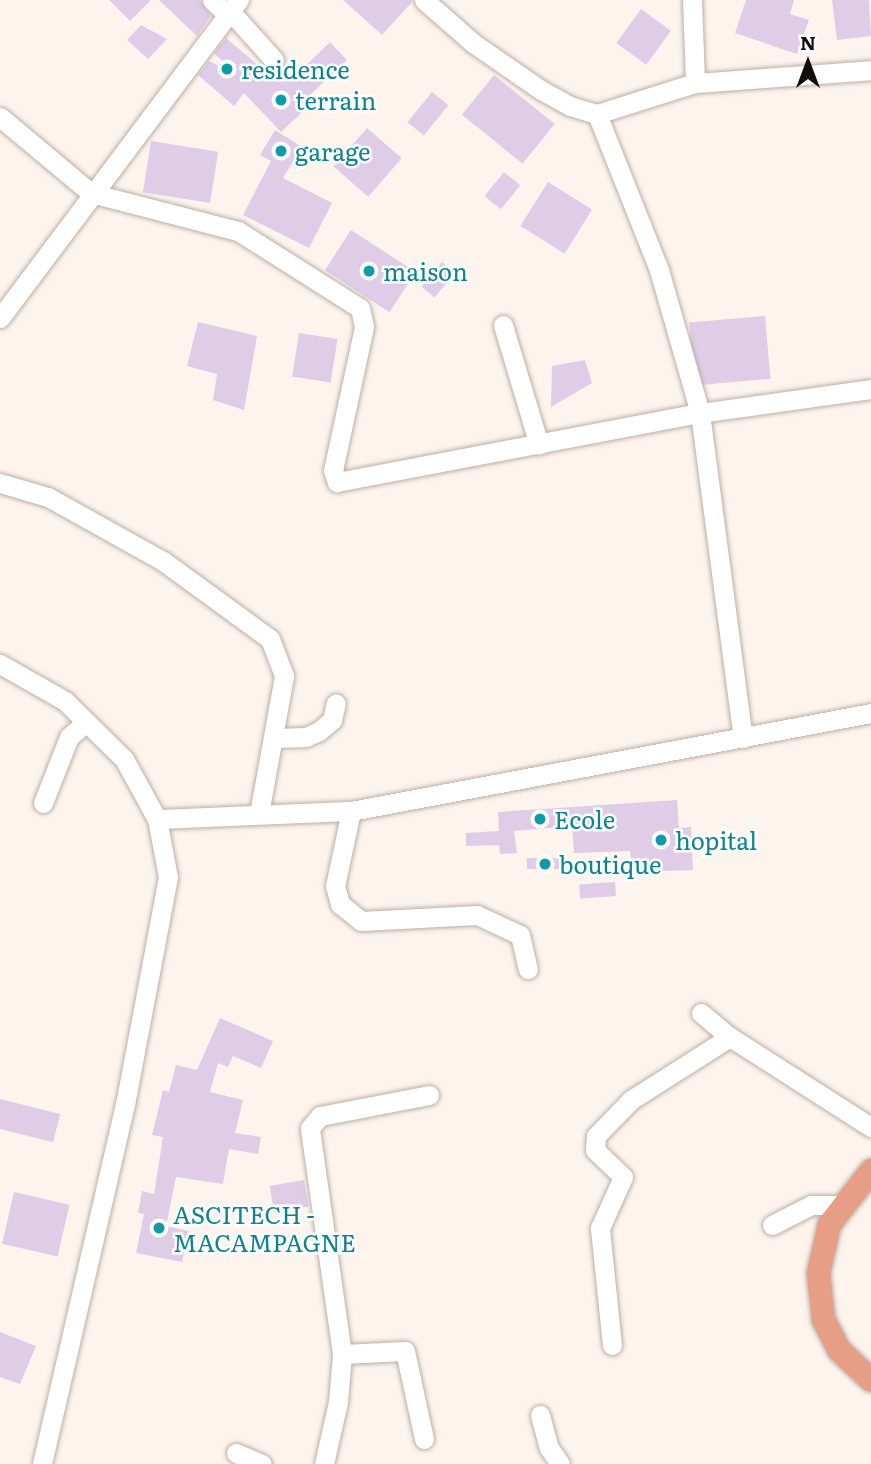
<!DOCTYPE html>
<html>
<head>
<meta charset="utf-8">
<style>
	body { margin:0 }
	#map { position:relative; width:871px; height:1464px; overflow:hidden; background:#fdf4ee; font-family:Literata,serif }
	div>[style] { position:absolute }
	.building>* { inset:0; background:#dfcde8; transform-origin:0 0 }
	.roads { filter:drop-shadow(0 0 2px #bcaea4) drop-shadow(0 0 2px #bcaea4) }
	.minor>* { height:19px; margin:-9.5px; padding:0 9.5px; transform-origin:9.5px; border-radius:9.5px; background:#fff }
	.major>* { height:23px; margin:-11.5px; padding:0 11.5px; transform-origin:11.5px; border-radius:11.5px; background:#e69e87 }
	.dots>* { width:19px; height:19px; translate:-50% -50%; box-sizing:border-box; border:4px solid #fff; border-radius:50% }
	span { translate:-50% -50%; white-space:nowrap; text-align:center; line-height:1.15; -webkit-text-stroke:5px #fff; paint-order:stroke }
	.culture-label { font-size:24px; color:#0d838f }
	.left { translate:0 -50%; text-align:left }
	.north { position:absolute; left:773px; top:28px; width:70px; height:70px; -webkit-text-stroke:5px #fff; paint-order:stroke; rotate:0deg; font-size:19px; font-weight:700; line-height:28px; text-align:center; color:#120d0a }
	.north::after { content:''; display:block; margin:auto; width:24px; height:32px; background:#120d0a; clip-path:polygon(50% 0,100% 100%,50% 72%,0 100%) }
</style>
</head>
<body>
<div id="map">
	<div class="building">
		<i style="clip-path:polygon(109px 0,151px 0,130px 21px)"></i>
		<i style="clip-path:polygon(159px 0,200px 0,211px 16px,197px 36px)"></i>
		<i style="clip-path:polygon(343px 0,412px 0,412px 2px,382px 35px)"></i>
		<i style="clip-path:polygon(746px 0,794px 0,790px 14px,809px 20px,797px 54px,735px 33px)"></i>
		<i style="clip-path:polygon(832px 0,869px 0,871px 36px,837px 40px)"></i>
		<i style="left:641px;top:9px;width:37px;height:42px;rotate:36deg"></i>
		<i style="clip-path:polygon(141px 25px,167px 39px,148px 59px,127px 40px)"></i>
		<i style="clip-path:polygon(226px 38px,271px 76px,282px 69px,292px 79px,330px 42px,347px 60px,308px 97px,313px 102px,281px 132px,244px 93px,234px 106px,198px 75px,209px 61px,237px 75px,214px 53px)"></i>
		<i style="left:494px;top:75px;width:78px;height:51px;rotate:39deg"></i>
		<i style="left:432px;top:92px;width:21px;height:39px;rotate:39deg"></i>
		<i style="left:367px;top:128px;width:46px;height:51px;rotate:41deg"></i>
		<i style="clip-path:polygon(275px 130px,302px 147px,283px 178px,332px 203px,309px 248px,243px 215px,271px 161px,260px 155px)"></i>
		<i style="left:151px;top:141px;width:68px;height:52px;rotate:9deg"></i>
		<i style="left:504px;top:172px;width:21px;height:31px;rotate:39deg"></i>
		<i style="left:548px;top:182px;width:52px;height:52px;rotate:32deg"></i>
		<i style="left:351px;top:230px;width:77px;height:48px;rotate:33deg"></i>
		<i style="left:442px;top:262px;width:17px;height:32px;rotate:40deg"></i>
		<i style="left:765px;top:316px;width:63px;height:76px;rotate:85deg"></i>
		<i style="clip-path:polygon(198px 322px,257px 336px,244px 410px,213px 400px,217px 374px,187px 366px)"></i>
		<i style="left:299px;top:333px;width:39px;height:44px;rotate:9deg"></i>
		<i style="clip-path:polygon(585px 360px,592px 383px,551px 407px,552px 366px)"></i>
		<i style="clip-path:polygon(677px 800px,679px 828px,691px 827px,693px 870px,632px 872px,630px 851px,574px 853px,572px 826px,514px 831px,517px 853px,500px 854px,499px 845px,466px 846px,466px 833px,499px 831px,498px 812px)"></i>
		<i style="left:565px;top:858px;width:11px;height:38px;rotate:90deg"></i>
		<i style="left:615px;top:882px;width:14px;height:36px;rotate:86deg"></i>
		<i style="clip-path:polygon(220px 1018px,273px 1041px,261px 1068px,233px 1056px,228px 1067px,218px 1063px,210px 1092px,243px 1100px,235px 1133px,261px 1137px,258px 1154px,229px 1149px,223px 1184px,176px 1177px,166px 1226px,189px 1231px,182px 1262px,136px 1253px,144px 1214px,138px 1213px,142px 1191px,154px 1194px,163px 1137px,152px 1135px,163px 1090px,169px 1092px,176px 1065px,197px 1070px)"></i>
		<i style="left:0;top:1099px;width:62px;height:29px;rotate:14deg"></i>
		<i style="left:304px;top:1180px;width:27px;height:35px;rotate:80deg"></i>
		<i style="left:14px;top:1192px;width:57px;height:53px;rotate:13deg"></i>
		<i style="clip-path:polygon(0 1332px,36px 1346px,20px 1384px,0 1377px)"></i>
	</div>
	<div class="roads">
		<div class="minor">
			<i style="left:212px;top:0;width:21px;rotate:43deg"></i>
			<i style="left:424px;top:0;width:65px;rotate:41.3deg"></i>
			<i style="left:473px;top:43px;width:83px;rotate:34.7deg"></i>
			<i style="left:541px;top:90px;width:33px;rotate:29deg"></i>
			<i style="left:570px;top:106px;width:28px;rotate:17deg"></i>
			<i style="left:597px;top:114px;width:103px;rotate:-17.6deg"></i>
			<i style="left:695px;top:83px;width:176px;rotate:-4.2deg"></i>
			<i style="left:692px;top:0;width:83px;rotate:87.9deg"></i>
			<i style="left:230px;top:11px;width:66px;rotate:48.1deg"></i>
			<i style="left:597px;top:114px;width:168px;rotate:68.3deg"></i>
			<i style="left:659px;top:270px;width:149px;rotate:74deg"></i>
			<i style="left:700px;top:413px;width:328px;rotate:82.5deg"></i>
			<i style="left:0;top:117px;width:119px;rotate:39.9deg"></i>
			<i style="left:91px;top:193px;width:152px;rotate:14.5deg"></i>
			<i style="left:238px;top:231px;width:144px;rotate:32.3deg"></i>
			<i style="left:360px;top:308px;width:19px;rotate:78deg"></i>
			<i style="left:364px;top:327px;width:146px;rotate:102.2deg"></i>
			<i style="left:333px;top:470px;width:13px;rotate:72deg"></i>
			<i style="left:337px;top:482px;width:369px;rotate:-10.8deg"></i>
			<i style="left:700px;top:413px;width:173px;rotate:-8deg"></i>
			<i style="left:0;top:318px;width:398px;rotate:-53.1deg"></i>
			<i style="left:503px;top:325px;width:125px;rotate:73.3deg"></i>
			<i style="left:0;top:483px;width:50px;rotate:16.3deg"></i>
			<i style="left:48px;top:497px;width:132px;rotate:29.1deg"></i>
			<i style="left:163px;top:561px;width:132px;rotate:36.1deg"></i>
			<i style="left:270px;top:639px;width:40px;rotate:69deg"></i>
			<i style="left:284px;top:676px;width:139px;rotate:100.3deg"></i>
			<i style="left:0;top:664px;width:75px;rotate:29.6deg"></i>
			<i style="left:65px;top:701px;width:83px;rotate:44.5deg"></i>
			<i style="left:124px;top:759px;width:68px;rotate:61.2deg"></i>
			<i style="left:157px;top:819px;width:59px;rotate:79.3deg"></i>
			<i style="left:168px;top:877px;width:231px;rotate:100.7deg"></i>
			<i style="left:125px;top:1104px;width:369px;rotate:103deg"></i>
			<i style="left:275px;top:738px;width:31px;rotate:-2deg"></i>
			<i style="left:306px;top:737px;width:14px;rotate:-25deg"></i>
			<i style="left:319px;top:731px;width:17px;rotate:-40deg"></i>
			<i style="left:332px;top:720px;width:17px;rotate:-77deg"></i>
			<i style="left:43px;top:803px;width:71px;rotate:-68.5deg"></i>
			<i style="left:69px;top:737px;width:23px;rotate:-41deg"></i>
			<i style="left:351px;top:811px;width:77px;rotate:102deg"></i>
			<i style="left:335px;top:886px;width:19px;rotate:74deg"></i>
			<i style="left:340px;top:904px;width:27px;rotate:39deg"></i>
			<i style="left:361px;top:921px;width:116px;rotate:-3deg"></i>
			<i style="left:477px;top:915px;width:47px;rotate:24.9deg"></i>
			<i style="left:520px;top:935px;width:35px;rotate:77deg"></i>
			<i style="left:157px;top:819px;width:194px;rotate:-2.4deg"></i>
			<i style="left:351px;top:811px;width:529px;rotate:-10.67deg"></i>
			<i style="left:701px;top:1013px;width:38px;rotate:40deg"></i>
			<i style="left:730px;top:1037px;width:167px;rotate:32.6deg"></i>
			<i style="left:772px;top:1225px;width:44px;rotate:-27.1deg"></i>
			<i style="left:811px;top:1205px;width:29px"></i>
			<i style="left:612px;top:1345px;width:118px;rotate:-95.9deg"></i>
			<i style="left:600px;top:1228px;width:56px;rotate:-65.7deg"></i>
			<i style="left:623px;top:1177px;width:39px;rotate:-136deg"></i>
			<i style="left:595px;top:1150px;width:14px;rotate:-86deg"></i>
			<i style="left:596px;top:1136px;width:50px;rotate:-45.8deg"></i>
			<i style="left:631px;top:1100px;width:117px;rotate:-32.5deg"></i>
			<i style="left:342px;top:1354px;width:63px;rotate:-2.7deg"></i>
			<i style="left:405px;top:1351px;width:90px;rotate:77.8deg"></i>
			<i style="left:540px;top:1415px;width:34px;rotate:75deg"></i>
			<i style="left:549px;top:1448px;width:19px;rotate:55deg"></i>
			<i style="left:236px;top:1453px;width:28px;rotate:23deg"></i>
			<i style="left:324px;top:1464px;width:64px;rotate:-77.3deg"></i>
			<i style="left:338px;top:1402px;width:48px;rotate:-85.2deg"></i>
			<i style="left:342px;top:1354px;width:228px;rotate:-98.1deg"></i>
			<i style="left:310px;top:1128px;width:16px;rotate:-50deg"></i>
			<i style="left:320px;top:1116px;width:111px;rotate:-10.9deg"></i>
		</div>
		<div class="major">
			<i style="left:871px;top:1170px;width:68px;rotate:127.9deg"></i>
			<i style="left:829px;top:1224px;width:50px;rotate:102.7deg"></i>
			<i style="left:818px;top:1273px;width:46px;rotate:83.8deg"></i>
			<i style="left:823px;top:1319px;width:34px;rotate:63deg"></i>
			<i style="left:838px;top:1349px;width:45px;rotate:43.2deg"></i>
		</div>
	</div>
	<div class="dots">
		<i style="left:227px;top:69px;background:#0f9aa8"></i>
		<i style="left:281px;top:100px;background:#0f9aa8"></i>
		<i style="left:281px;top:151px;background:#0f9aa8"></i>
		<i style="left:369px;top:271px;background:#0f9aa8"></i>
		<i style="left:540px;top:819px;background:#0f9aa8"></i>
		<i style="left:661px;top:840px;background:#0f9aa8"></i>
		<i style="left:545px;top:864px;background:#0f9aa8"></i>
		<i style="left:159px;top:1228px;background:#0f9aa8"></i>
	</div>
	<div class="culture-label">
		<span class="left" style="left:241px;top:69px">residence</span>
		<span class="left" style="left:295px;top:100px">terrain</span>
		<span class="left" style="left:295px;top:151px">garage</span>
		<span class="left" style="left:383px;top:271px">maison</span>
		<span class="left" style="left:554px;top:819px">Ecole</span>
		<span class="left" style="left:675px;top:840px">hopital</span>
		<span class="left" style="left:559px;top:864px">boutique</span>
		<span class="left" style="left:173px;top:1228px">ASCITECH -<br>MACAMPAGNE</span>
	</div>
	<div class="north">N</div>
</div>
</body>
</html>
